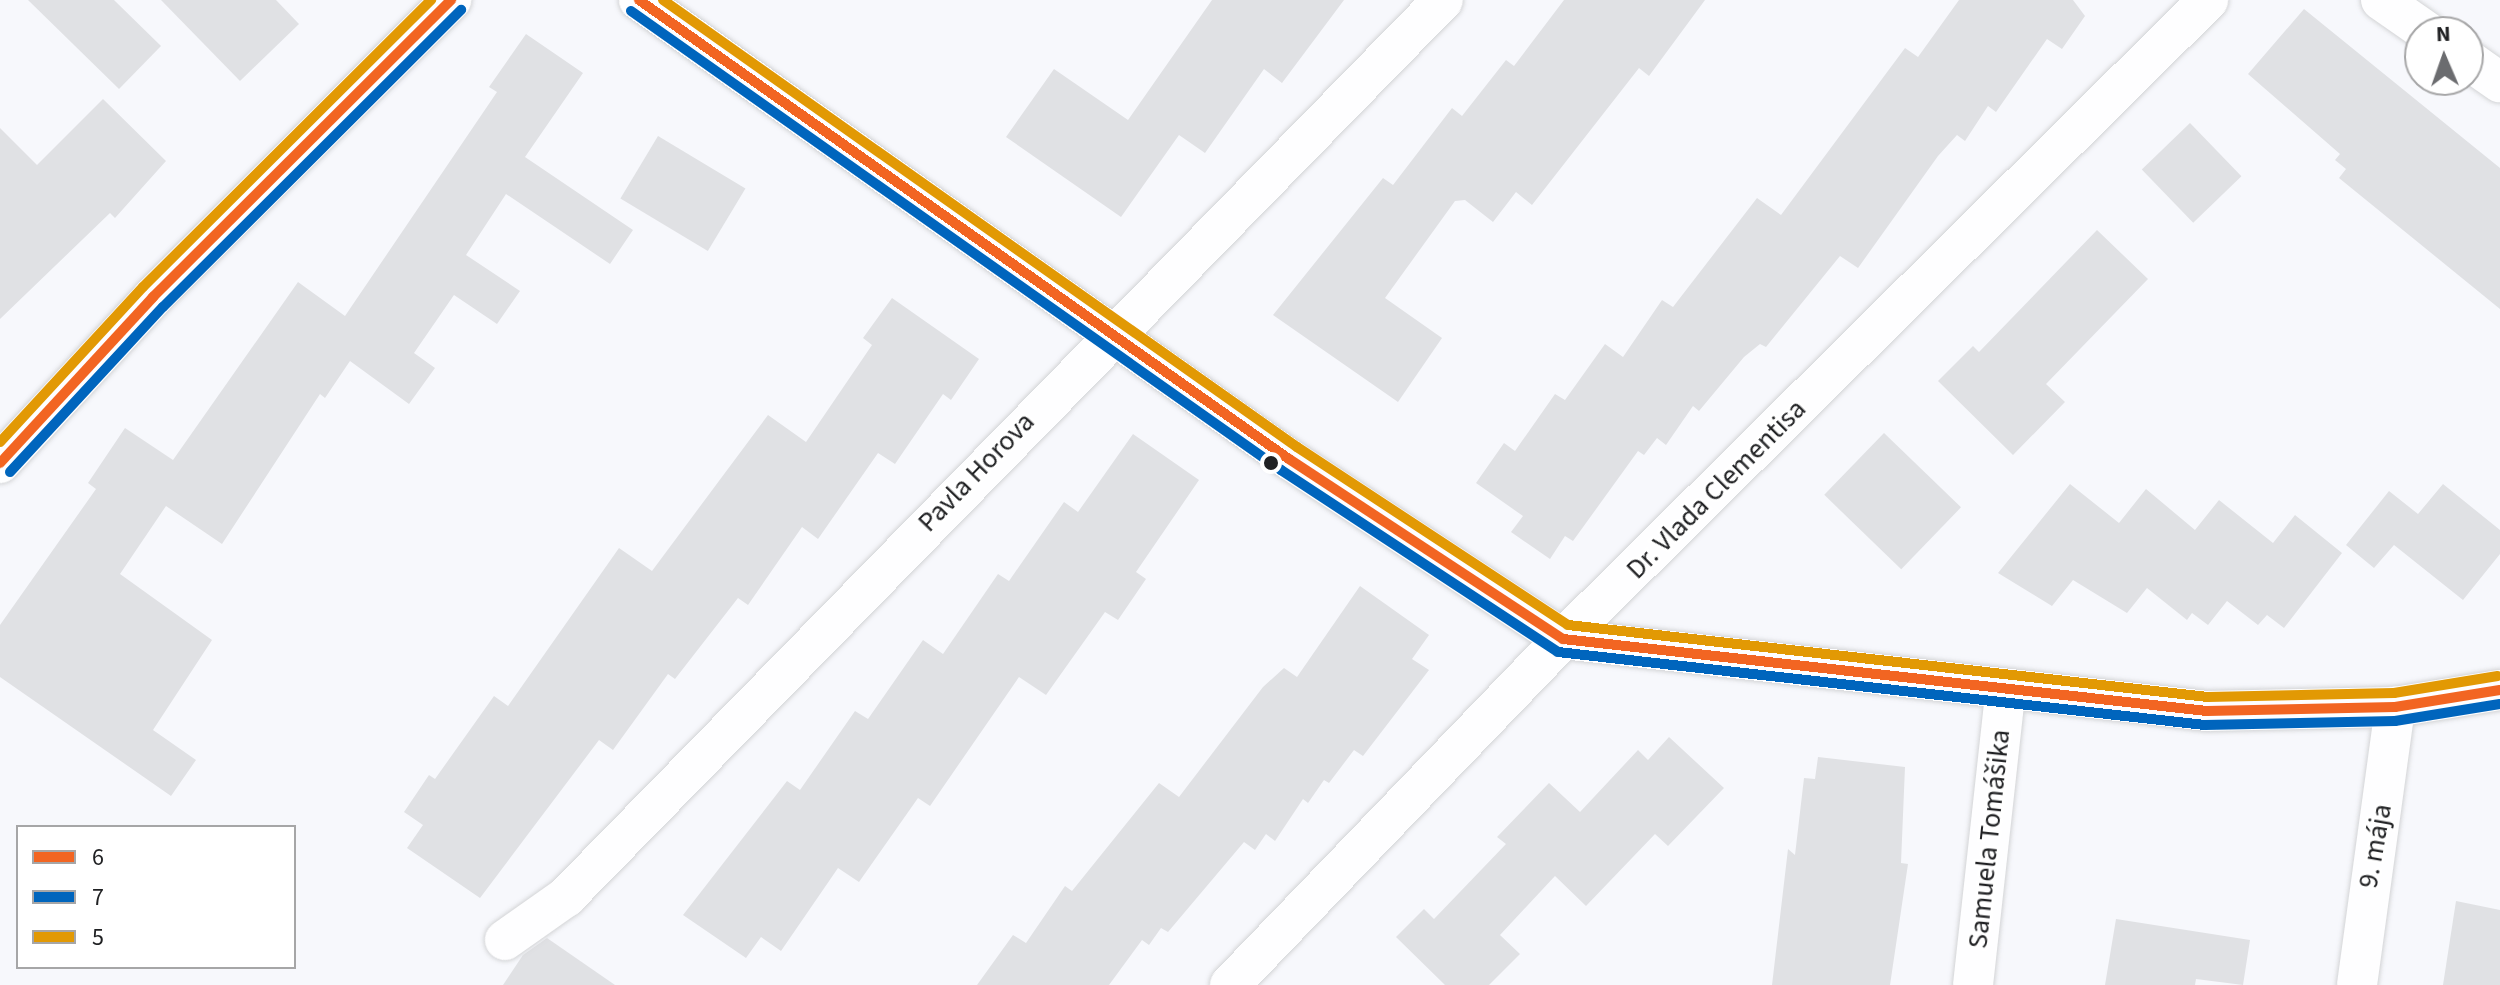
<!DOCTYPE html>
<html>
<head>
<meta charset="utf-8">
<style>
	body { margin:0 }
	#map { position:relative; width:2500px; height:985px; overflow:hidden; background:#f7f8fc; font-family:"Source Sans 3",sans-serif }
	div>[style] { position:absolute }
	.building>* { inset:0; background:#e0e1e4; transform-origin:0 0 }
	.roads { filter:drop-shadow(0 0 2px #d3d4d6) drop-shadow(0 0 2px #d3d4d6) }
	.street>* { height:40px; margin:-20px; padding:0 20px; transform-origin:20px; border-radius:20px; background:#fefeff }
	.bus-1>* { height:10px; margin:-5px; padding:0 5px; transform-origin:5px; border-radius:5px; background:#f26522 }
	.bus-2>* { height:10px; margin:-5px; padding:0 5px; transform-origin:5px; border-radius:5px; background:#0065bd }
	.bus-3>* { height:10px; margin:-5px; padding:0 5px; transform-origin:5px; border-radius:5px; background:#e29904 }
	.dots>* { width:22px; height:22px; translate:-50% -50%; box-sizing:border-box; border:4px solid #fff; border-radius:50% }
	span { translate:-50% -50%; white-space:nowrap; text-align:center; line-height:1.15; -webkit-text-stroke:6px #fff; paint-order:stroke }
	.street-label { font-size:28px; color:#202123 }
	.legend { position:absolute; left:16px; top:825px; width:280px; height:144px; box-sizing:border-box; background:#fff; border:2px solid #a6a6a7; margin:0; padding:10px 14px; list-style:none; font-size:24px; color:#202123 }
	.legend li { display:flex; align-items:center; gap:16px; height:40px }
	.legend b { width:40px; border:2px solid #a6a6a7 }
	.north { position:absolute; left:2404px; top:16px; width:80px; height:80px; box-sizing:border-box; background:#fff; border:2px solid #a6a6a7; border-radius:50%; rotate:358deg; font-size:22px; font-weight:700; line-height:32px; text-align:center; color:#202123 }
	.north::after { content:''; display:block; margin:auto; width:28px; height:36px; background:#6b6c6f; clip-path:polygon(50% 0,100% 100%,50% 72%,0 100%) }
</style>
</head>
<body>
<div id="map">
	<div class="building">
		<i style="clip-path:polygon(28px 0,114px 0,161px 46px,119px 89px)"></i>
		<i style="clip-path:polygon(161px 0,276px 0,299px 24px,240px 81px)"></i>
		<i style="clip-path:polygon(1212px 0,1344px 0,1282px 83px,1264px 69px,1205px 153px,1179px 135px,1121px 217px,1006px 137px,1054px 69px,1128px 120px)"></i>
		<i style="clip-path:polygon(1564px 0,1705px 0,1649px 76px,1639px 68px,1532px 205px,1516px 192px,1493px 222px,1465px 200px,1455px 201px,1385px 298px,1442px 338px,1398px 402px,1273px 315px,1383px 178px,1393px 185px,1452px 108px,1462px 116px,1506px 60px,1514px 66px)"></i>
		<i style="clip-path:polygon(1959px 0,2073px 0,2085px 16px,2062px 49px,2047px 39px,1996px 112px,1988px 106px,1965px 141px,1957px 135px,1938px 156px,1858px 268px,1840px 256px,1766px 347px,1760px 344px,1744px 357px,1699px 411px,1693px 406px,1666px 445px,1657px 438px,1644px 455px,1638px 451px,1573px 541px,1565px 536px,1550px 559px,1511px 532px,1523px 516px,1476px 483px,1504px 443px,1515px 451px,1555px 394px,1565px 400px,1605px 344px,1623px 357px,1662px 300px,1673px 307px,1757px 198px,1781px 215px,1905px 48px,1918px 57px)"></i>
		<i style="clip-path:polygon(2304px 9px,2500px 168px,2500px 309px,2339px 178px,2346px 169px,2335px 160px,2340px 154px,2248px 74px)"></i>
		<i style="clip-path:polygon(526px 34px,583px 73px,525px 157px,633px 230px,610px 264px,506px 194px,466px 255px,520px 291px,497px 324px,454px 295px,414px 353px,435px 368px,409px 404px,350px 361px,325px 398px,320px 394px,222px 544px,166px 506px,120px 574px,212px 640px,153px 730px,196px 760px,171px 796px,0 677px,0 625px,96px 489px,88px 483px,125px 428px,173px 460px,298px 282px,345px 316px,497px 92px,489px 87px)"></i>
		<i style="clip-path:polygon(103px 99px,166px 161px,115px 218px,110px 213px,0 319px,0 128px,37px 165px)"></i>
		<i style="left:2190px;top:123px;width:74px;height:67px;rotate:46deg"></i>
		<i style="left:658px;top:136px;width:102px;height:73px;rotate:31deg"></i>
		<i style="clip-path:polygon(2097px 230px,2148px 279px,2046px 384px,2065px 402px,2013px 455px,1938px 381px,1973px 346px,1979px 352px)"></i>
		<i style="clip-path:polygon(892px 298px,979px 359px,951px 400px,943px 394px,895px 464px,878px 453px,818px 539px,802px 527px,748px 605px,738px 598px,675px 679px,668px 674px,613px 750px,599px 740px,480px 898px,407px 848px,423px 825px,404px 812px,429px 775px,435px 779px,494px 696px,508px 706px,619px 548px,652px 571px,768px 415px,806px 442px,872px 345px,863px 338px)"></i>
		<i style="left:1884px;top:433px;width:107px;height:86px;rotate:44deg"></i>
		<i style="clip-path:polygon(1133px 434px,1199px 480px,1136px 572px,1146px 579px,1118px 620px,1105px 612px,1046px 695px,1019px 677px,930px 806px,918px 798px,859px 882px,838px 868px,781px 951px,761px 937px,746px 958px,683px 915px,787px 781px,800px 790px,855px 711px,868px 719px,923px 640px,943px 654px,998px 574px,1009px 581px,1064px 502px,1078px 512px)"></i>
		<i style="clip-path:polygon(2070px 484px,2119px 523px,2146px 489px,2195px 530px,2219px 500px,2273px 543px,2295px 515px,2342px 553px,2284px 628px,2267px 615px,2258px 625px,2227px 601px,2208px 625px,2192px 613px,2187px 620px,2147px 588px,2127px 613px,2073px 580px,2052px 606px,1998px 573px)"></i>
		<i style="clip-path:polygon(2443px 484px,2500px 530px,2500px 554px,2463px 600px,2394px 545px,2374px 568px,2346px 545px,2389px 491px,2418px 514px)"></i>
		<i style="clip-path:polygon(1360px 586px,1429px 635px,1412px 659px,1429px 670px,1363px 756px,1354px 750px,1329px 783px,1324px 780px,1308px 803px,1303px 799px,1275px 841px,1266px 834px,1255px 850px,1244px 842px,1168px 932px,1161px 928px,1149px 945px,1142px 940px,1109px 985px,977px 985px,1013px 935px,1026px 943px,1065px 886px,1072px 891px,1159px 783px,1179px 797px,1263px 687px,1284px 668px,1297px 677px)"></i>
		<i style="clip-path:polygon(1669px 737px,1724px 788px,1668px 846px,1655px 834px,1586px 906px,1555px 876px,1500px 935px,1520px 954px,1489px 985px,1445px 985px,1396px 937px,1424px 909px,1434px 919px,1506px 844px,1497px 837px,1549px 783px,1580px 812px,1638px 750px,1648px 760px)"></i>
		<i style="clip-path:polygon(1818px 757px,1905px 767px,1901px 863px,1908px 864px,1890px 985px,1772px 985px,1788px 849px,1795px 855px,1804px 778px,1815px 779px)"></i>
		<i style="clip-path:polygon(2456px 901px,2500px 910px,2500px 985px,2443px 985px)"></i>
		<i style="clip-path:polygon(2116px 919px,2250px 940px,2243px 985px,2196px 979px,2195px 985px,2105px 985px)"></i>
		<i style="clip-path:polygon(547px 938px,615px 985px,503px 985px,523px 955px)"></i>
	</div>
	<div class="roads">
		<div class="street">
			<i style="left:639px;top:0;width:796px;rotate:35.23deg"></i>
			<i style="left:1289px;top:459px;width:328px;rotate:33.3deg"></i>
			<i style="left:1563px;top:639px;width:648px;rotate:6.38deg"></i>
			<i style="left:2207px;top:711px;width:188px;rotate:-1.2deg"></i>
			<i style="left:2395px;top:707px;width:106px;rotate:-9.2deg"></i>
			<i style="left:2381px;top:0;width:56px;rotate:34.8deg"></i>
			<i style="left:2468px;top:60px;width:39px;rotate:35deg"></i>
			<i style="left:0;top:463px;width:226px;rotate:-47.3deg"></i>
			<i style="left:153px;top:297px;width:421px;rotate:-44.9deg"></i>
			<i style="left:505px;top:940px;width:75px;rotate:-35.2deg"></i>
			<i style="left:566px;top:897px;width:1254px;rotate:-45.65deg"></i>
			<i style="left:1230px;top:985px;width:480px;rotate:-46.1deg"></i>
			<i style="left:1563px;top:639px;width:908px;rotate:-44.73deg"></i>
			<i style="left:1973px;top:985px;width:294px;rotate:-83.7deg"></i>
			<i style="left:2357px;top:985px;width:281px;rotate:-82.2deg"></i>
		</div>
	</div>
	<div class="bus-1">
		<i style="left:639px;top:0;width:796px;rotate:35.23deg"></i>
		<i style="left:1289px;top:459px;width:328px;rotate:33.3deg"></i>
		<i style="left:1563px;top:639px;width:648px;rotate:6.38deg"></i>
		<i style="left:2207px;top:711px;width:188px;rotate:-1.2deg"></i>
		<i style="left:2395px;top:707px;width:106px;rotate:-9.2deg"></i>
		<i style="left:0;top:463px;width:226px;rotate:-47.3deg"></i>
		<i style="left:153px;top:297px;width:421px;rotate:-44.9deg"></i>
	</div>
	<div class="bus-2">
		<i style="left:631px;top:11px;width:796px;rotate:35.23deg"></i>
		<i style="left:1281px;top:470px;width:331px;rotate:33.3deg"></i>
		<i style="left:1558px;top:652px;width:651px;rotate:6.44deg"></i>
		<i style="left:2205px;top:725px;width:190px;rotate:-1.2deg"></i>
		<i style="left:2395px;top:721px;width:106px;rotate:-9.2deg"></i>
		<i style="left:10px;top:472px;width:225px;rotate:-47.2deg"></i>
		<i style="left:163px;top:307px;width:421px;rotate:-44.9deg"></i>
	</div>
	<div class="bus-3">
		<i style="left:663px;top:0;width:776px;rotate:35.19deg"></i>
		<i style="left:1297px;top:447px;width:324px;rotate:33.3deg"></i>
		<i style="left:1568px;top:625px;width:644px;rotate:6.42deg"></i>
		<i style="left:2208px;top:697px;width:186px;rotate:-1.2deg"></i>
		<i style="left:2394px;top:693px;width:105px;rotate:-9.3deg"></i>
		<i style="left:0;top:442px;width:211px;rotate:-47.3deg"></i>
		<i style="left:143px;top:287px;width:407px;rotate:-44.9deg"></i>
	</div>
	<div class="dots">
		<i style="left:1271px;top:463px;background:#202123"></i>
	</div>
	<div class="street-label">
		<span style="left:976px;top:472px;rotate:-46deg">Pavla Horova</span>
		<span style="left:1716px;top:489px;rotate:-45deg">Dr. Vlada Clementisa</span>
		<span style="left:1989px;top:839px;rotate:-84deg">Samuela Tomášika</span>
		<span style="left:2375px;top:846px;rotate:-80deg">9. mája</span>
	</div>
	<ul class="legend">
	<li><b style="height:10px;background:#f26522"></b>6</li>
	<li><b style="height:10px;background:#0065bd"></b>7</li>
	<li><b style="height:10px;background:#e29904"></b>5</li>
	</ul>
	<div class="north">N</div>
</div>
</body>
</html>
